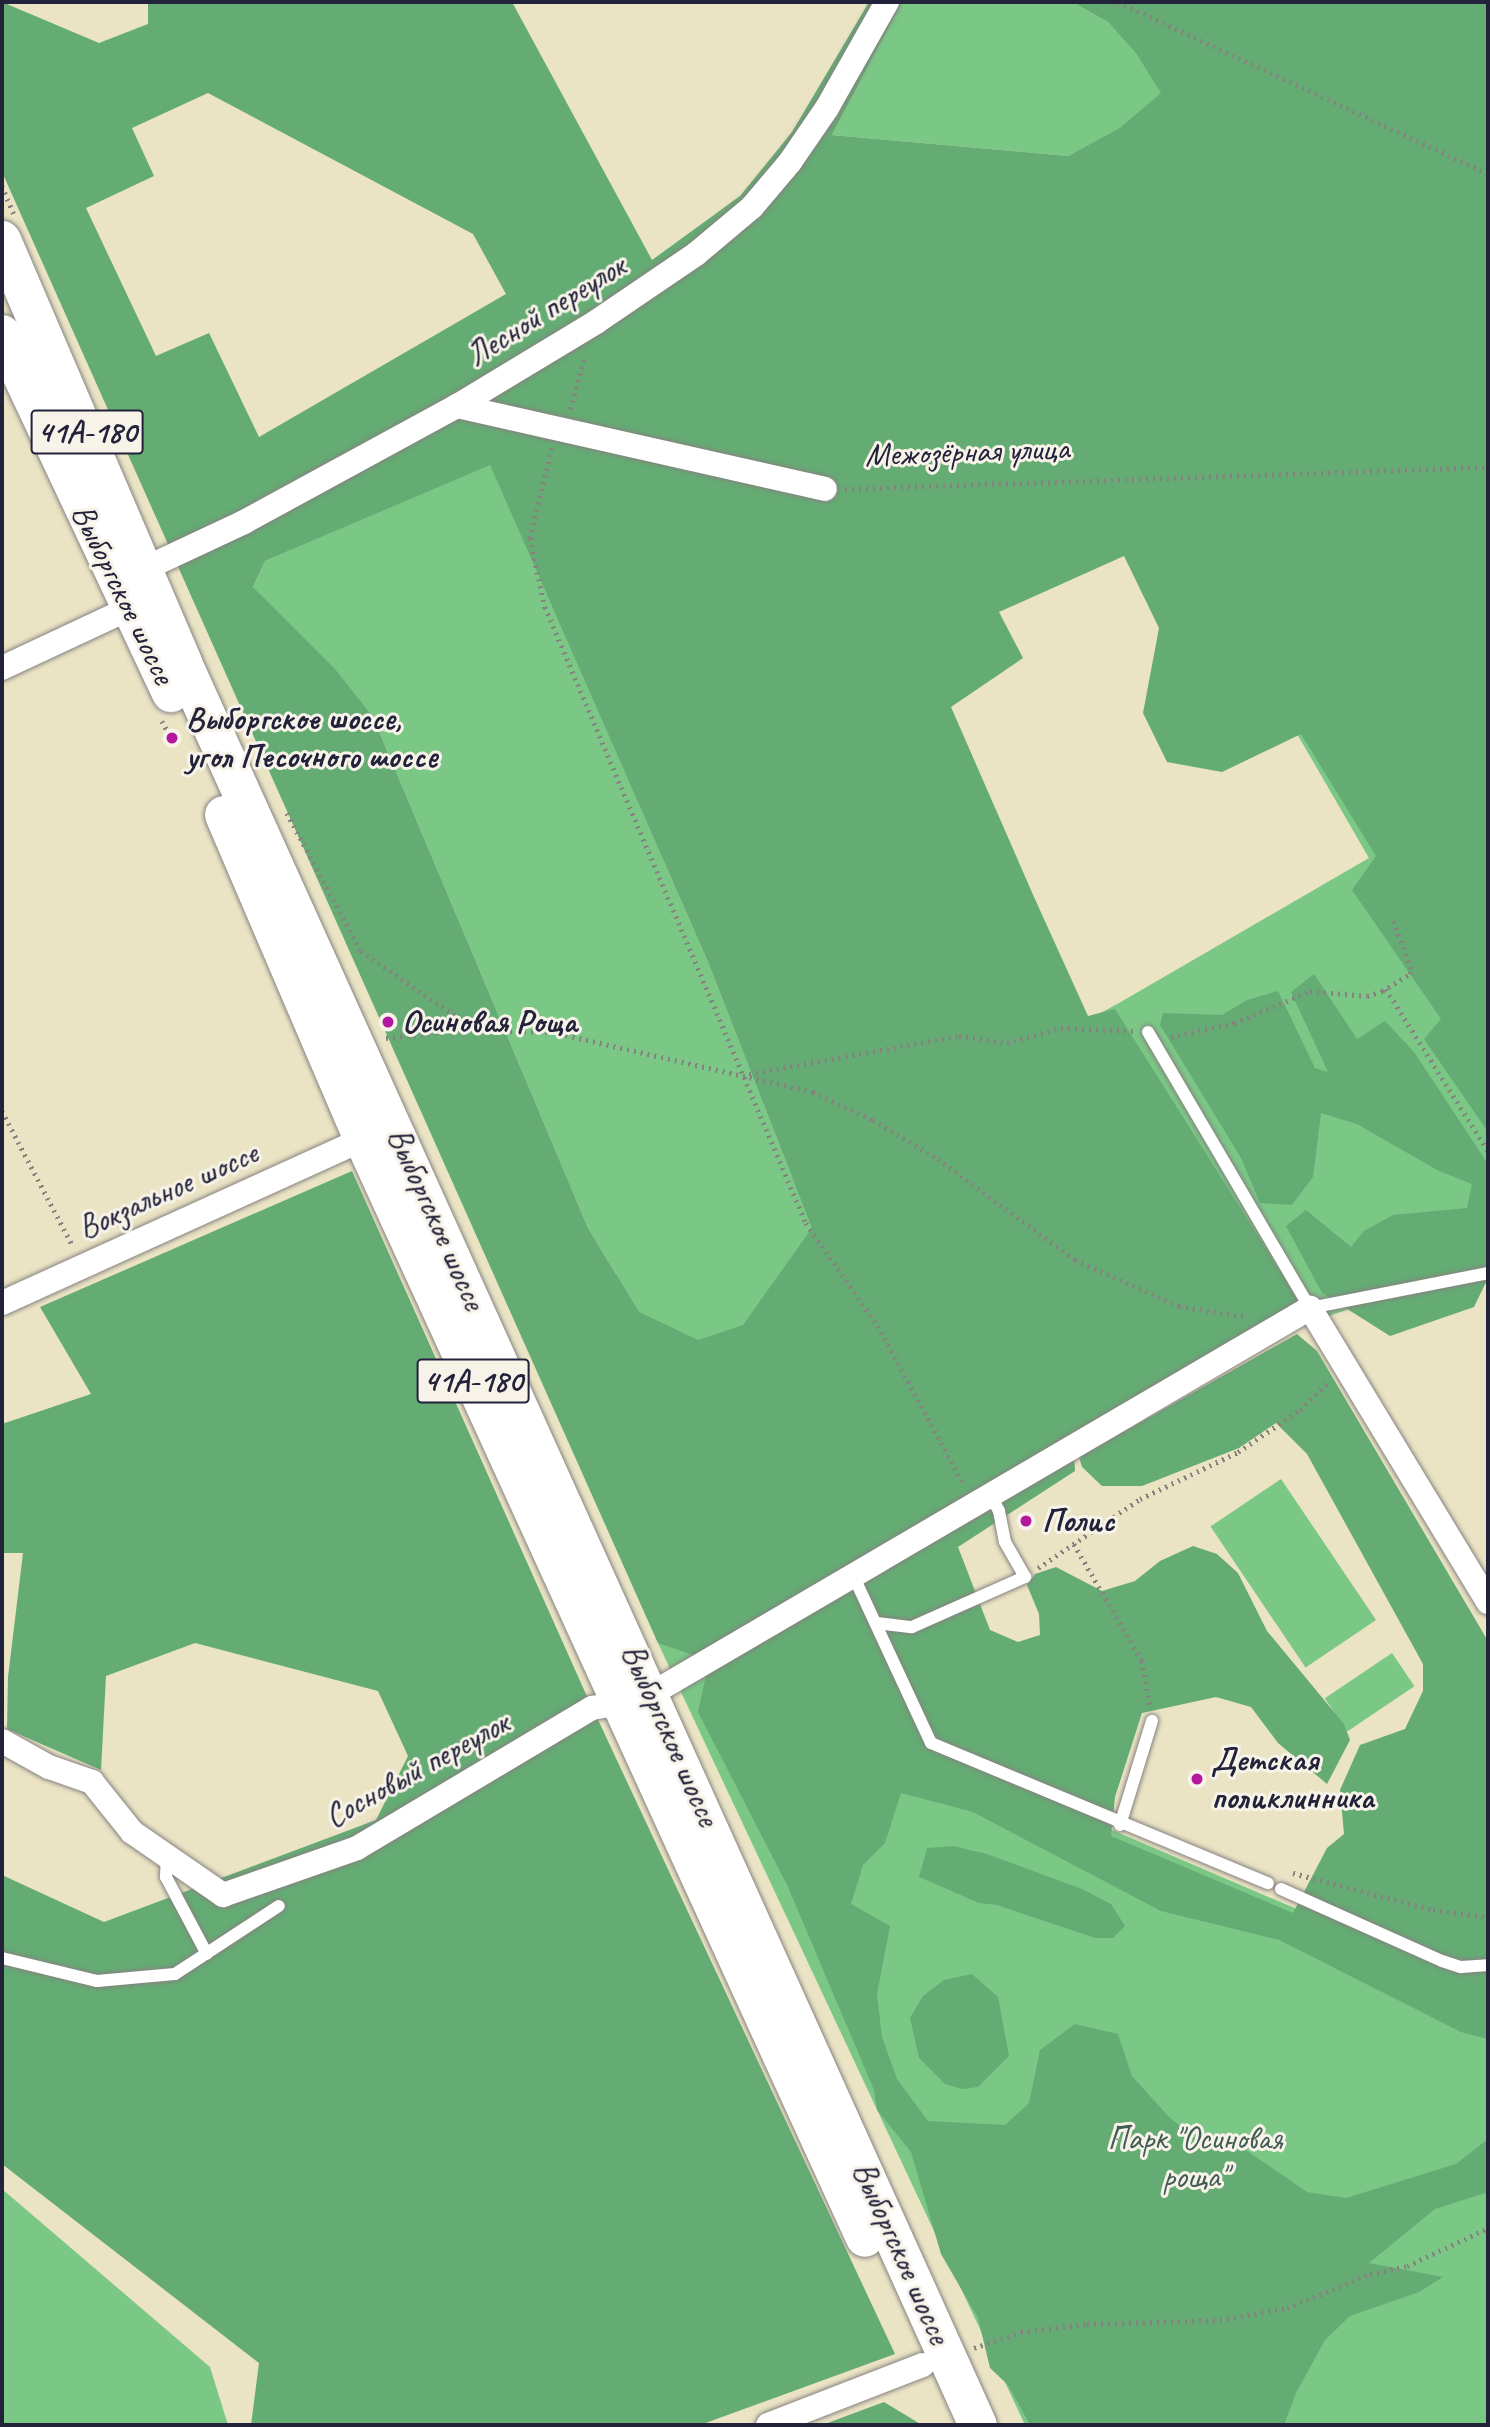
<!DOCTYPE html>
<html>
<head>
<meta charset="utf-8">
<style>
	body { margin:0 }
	#map { position:relative; width:1490px; height:2427px; overflow:hidden; background:#eae3c4; font-family:Caveat,sans-serif }
	div>[style] { position:absolute }
	.green>* { inset:0; background:#7bc786; transform-origin:0 0 }
	.forest>* { inset:0; background:#64ac73 }
	.path>* { height:4.5px; margin-top:-2.25px; transform-origin:0; background:repeating-linear-gradient(90deg,#868280 0 2px,transparent 0 7px) }
	.roads { filter:drop-shadow(0 0 2px #868280) drop-shadow(0 0 2px #868280) }
	.lane>* { height:12px; margin:-6px; padding:0 6px; transform-origin:6px; border-radius:6px; background:#fff }
	.street>* { height:24px; margin:-12px; padding:0 12px; transform-origin:12px; border-radius:12px; background:#fff }
	.primary>* { height:38px; margin:-19px; padding:0 19px; transform-origin:19px; border-radius:19px; background:#fff }
	.dots>* { width:19px; height:19px; translate:-50% -50%; box-sizing:border-box; border:4px solid #f7f3e8; border-radius:50% }
	span { translate:-50% -50%; white-space:nowrap; text-align:center; line-height:1.15; -webkit-text-stroke:6px #f7f3e8; paint-order:stroke }
	.shield-label span { padding:2px 5px; background:#f7f3e8; border:2px solid; border-radius:5px; -webkit-text-stroke-width:0 }
	.shield-label { font-size:32px; color:#22223b; font-weight:700 }
	.street-label { font-size:33px; color:#22223b }
	.poi-label { font-size:33px; color:#22223b; font-weight:700 }
	.left { translate:0 -50%; text-align:left }
	.park-label { font-size:33px; color:#415c55 }
	.frame { position:absolute; inset:0; border:4px solid #22223b; pointer-events:none }
</style>
</head>
<body>
<div id="map">
	<div class="green">
		<i style="clip-path:polygon(902px 2px,1072px 2px,1108px 22px,1124px 39px,1488px 2px,1488px 1260px,1312px 1322px,1271px 1323px,835px 1576px,921px 1748px,1488px 1991px,1488px 2425px,1025px 2425px,658px 1643px,518px 1327px,616px 1274px,588px 1228px,373px 717px,253px 587px,265px 561px,490px 464px,708px 962px,793px 1179px,1119px 1003px,1369px 858px,1154px 487px,1120px 129px,1068px 156px,832px 135px)"></i>
		<i style="left:1281px;top:1479px;width:170px;height:85px;rotate:56deg"></i>
		<i style="left:1392px;top:1653px;width:40px;height:81px;rotate:56deg"></i>
		<i style="clip-path:polygon(2px 2189px,210px 2367px,228px 2425px,2px 2425px)"></i>
	</div>
	<div class="forest">
		<i style="clip-path:polygon(evenodd,2px 2px,99px 43px,148px 24px,148px 2px,512px 2px,652px 260px,740px 196px,792px 132px,869px 2px,902px 2px,832px 135px,1068px 156px,1120px 128px,1161px 93px,1136px 53px,1108px 22px,1072px 2px,1488px 2px,1488px 1132px,1424px 1039px,1441px 1019px,1352px 890px,1376px 856px,1301px 734px,1222px 772px,1167px 762px,1143px 713px,1159px 628px,1124px 556px,999px 612px,1023px 658px,951px 707px,1034px 897px,1088px 1016px,1115px 1009px,1312px 1322px,1271px 1323px,696px 1656px,658px 1643px,2px 172px,2px 2px,208px 93px,473px 234px,506px 294px,259px 437px,209px 333px,156px 356px,86px 208px,154px 176px,132px 128px,208px 93px,2px 2px,490px 465px,708px 962px,812px 1228px,743px 1325px,698px 1340px,639px 1312px,588px 1228px,373px 717px,335px 669px,253px 587px,265px 561px,490px 465px)"></i>
		<i style="clip-path:polygon(1314px 974px,1357px 1039px,1385px 1021px,1414px 1052px,1488px 1164px,1488px 1278px,1474px 1307px,1390px 1336px,1322px 1293px,1286px 1226px,1306px 1210px,1351px 1247px,1364px 1231px,1393px 1215px,1467px 1208px,1472px 1184px,1439px 1171px,1357px 1124px,1321px 1113px,1313px 1177px,1292px 1205px,1260px 1203px,1241px 1158px,1160px 1025px,1163px 1013px,1222px 1015px,1247px 1000px,1278px 991px,1315px 1068px,1328px 1072px,1291px 992px)"></i>
		<i style="clip-path:polygon(352px 1171px,585px 1692px,895px 2354px,700px 2425px,251px 2425px,259px 2363px,2px 2164px,2px 1875px,104px 1922px,376px 1820px,408px 1756px,378px 1691px,195px 1643px,106px 1676px,101px 1770px,7px 1729px,8px 1677px,23px 1553px,2px 1553px,2px 1424px,91px 1394px,40px 1307px)"></i>
		<i style="clip-path:polygon(1297px 1334px,1317px 1351px,1488px 1641px,1488px 2039px,1461px 2032px,1279px 1940px,1161px 1911px,973px 1812px,901px 1793px,885px 1843px,863px 1865px,851px 1904px,890px 1926px,877px 1994px,882px 2037px,897px 2079px,928px 2121px,1005px 2125px,1029px 2103px,1040px 2050px,1075px 2024px,1118px 2034px,1132px 2076px,1170px 2118px,1199px 2141px,1243px 2148px,1307px 2192px,1346px 2198px,1456px 2164px,1488px 2139px,1488px 2192px,1435px 2209px,1369px 2263px,1443px 2277px,1419px 2292px,1350px 2316px,1325px 2340px,1296px 2393px,1284px 2425px,1030px 2425px,1008px 2385px,990px 2368px,978px 2318px,941px 2254px,911px 2152px,877px 2110px,874px 2090px,788px 1887px,698px 1712px,706px 1675px,1074px 1455px,1075px 1471px,958px 1547px,990px 1630px,1018px 1642px,1040px 1635px,1039px 1614px,1027px 1585px,1035px 1574px,1056px 1567px,1102px 1591px,1135px 1581px,1160px 1561px,1193px 1546px,1217px 1554px,1238px 1573px,1267px 1631px,1344px 1724px,1350px 1740px,1327px 1784px,1278px 1743px,1251px 1707px,1216px 1697px,1142px 1713px,1115px 1797px,1111px 1836px,1293px 1913px,1327px 1848px,1344px 1834px,1340px 1790px,1360px 1745px,1405px 1729px,1423px 1691px,1423px 1664px,1307px 1454px,1276px 1423px,1239px 1448px,1142px 1486px,1102px 1486px,1082px 1467px,1079px 1457px)"></i>
		<i style="clip-path:polygon(953px 1846px,987px 1854px,1082px 1889px,1111px 1904px,1125px 1926px,1113px 1938px,1095px 1938px,997px 1905px,979px 1903px,919px 1877px,927px 1848px)"></i>
		<i style="clip-path:polygon(972px 1974px,998px 1997px,1009px 2056px,978px 2087px,962px 2089px,945px 2084px,919px 2058px,910px 2018px,923px 1996px,944px 1980px)"></i>
		<i style="clip-path:polygon(884px 2402px,922px 2425px,822px 2425px)"></i>
	</div>
	<div class="path">
		<i style="left:1118px;top:2px;width:408px;rotate:24.9deg"></i>
		<i style="left:2px;top:186px;width:30px;rotate:67deg"></i>
		<i style="left:570px;top:409px;width:55px;rotate:-74.2deg"></i>
		<i style="left:552px;top:448px;width:93px;rotate:103.7deg"></i>
		<i style="left:530px;top:538px;width:71px;rotate:77.7deg"></i>
		<i style="left:545px;top:607px;width:669px;rotate:67.04deg"></i>
		<i style="left:806px;top:1223px;width:126px;rotate:55deg"></i>
		<i style="left:878px;top:1326px;width:181px;rotate:61.6deg"></i>
		<i style="left:845px;top:489px;width:643px;rotate:-1.96deg"></i>
		<i style="left:162px;top:721px;width:20px;rotate:60deg"></i>
		<i style="left:287px;top:813px;width:157px;rotate:61.8deg"></i>
		<i style="left:361px;top:951px;width:140px;rotate:34.5deg"></i>
		<i style="left:1386px;top:989px;width:191px;rotate:57.8deg"></i>
		<i style="left:1171px;top:1037px;width:65px;rotate:-12.5deg"></i>
		<i style="left:1234px;top:1023px;width:82px;rotate:-22.8deg"></i>
		<i style="left:1310px;top:991px;width:57px;rotate:5deg"></i>
		<i style="left:1367px;top:996px;width:16px;rotate:-18deg"></i>
		<i style="left:1382px;top:991px;width:33px;rotate:-31deg"></i>
		<i style="left:1410px;top:974px;width:5px;rotate:-79deg"></i>
		<i style="left:1411px;top:969px;width:51px;rotate:-110.6deg"></i>
		<i style="left:386px;top:1038px;width:75px;rotate:-6.1deg"></i>
		<i style="left:461px;top:1030px;width:91px;rotate:1.3deg"></i>
		<i style="left:552px;top:1032px;width:268px;rotate:12.9deg"></i>
		<i style="left:813px;top:1092px;width:66px;rotate:25deg"></i>
		<i style="left:873px;top:1120px;width:76px;rotate:31deg"></i>
		<i style="left:938px;top:1159px;width:170px;rotate:36.4deg"></i>
		<i style="left:1075px;top:1260px;width:114px;rotate:23.9deg"></i>
		<i style="left:1179px;top:1306px;width:70px;rotate:9.1deg"></i>
		<i style="left:749px;top:1074px;width:213px;rotate:-10.3deg"></i>
		<i style="left:959px;top:1036px;width:49px;rotate:8.3deg"></i>
		<i style="left:1007px;top:1043px;width:56px;rotate:-15.5deg"></i>
		<i style="left:1061px;top:1028px;width:72px;rotate:2.4deg"></i>
		<i style="left:2px;top:1111px;width:153px;rotate:62.3deg"></i>
		<i style="left:1074px;top:1544px;width:135px;rotate:59.8deg"></i>
		<i style="left:1142px;top:1661px;width:46px;rotate:79.9deg"></i>
		<i style="left:1038px;top:1568px;width:123px;rotate:-34.1deg"></i>
		<i style="left:1140px;top:1499px;width:109px;rotate:-25.6deg"></i>
		<i style="left:1238px;top:1452px;width:75px;rotate:-34.1deg"></i>
		<i style="left:1300px;top:1410px;width:41px;rotate:-45deg"></i>
		<i style="left:1293px;top:1873px;width:145px;rotate:14.8deg"></i>
		<i style="left:1433px;top:1910px;width:55px;rotate:7.3deg"></i>
		<i style="left:974px;top:2348px;width:50px;rotate:-18.8deg"></i>
		<i style="left:1021px;top:2332px;width:66px;rotate:-6.9deg"></i>
		<i style="left:1087px;top:2324px;width:133px;rotate:-1.7deg"></i>
		<i style="left:1220px;top:2320px;width:68px;rotate:-10.2deg"></i>
		<i style="left:1287px;top:2308px;width:90px;rotate:-22.3deg"></i>
		<i style="left:1370px;top:2274px;width:38px;rotate:-12deg"></i>
		<i style="left:1407px;top:2266px;width:89px;rotate:-25.1deg"></i>
	</div>
	<div class="roads">
		<div class="lane">
			<i style="left:1148px;top:1032px;width:320px;rotate:59.6deg"></i>
			<i style="left:1310px;top:1308px;width:181px;rotate:-11.1deg"></i>
			<i style="left:853px;top:1575px;width:185px;rotate:65.1deg"></i>
			<i style="left:931px;top:1743px;width:365px;rotate:22.6deg"></i>
			<i style="left:877px;top:1623px;width:35px;rotate:7deg"></i>
			<i style="left:912px;top:1627px;width:124px;rotate:-23.9deg"></i>
			<i style="left:1025px;top:1577px;width:40px;rotate:-119.7deg"></i>
			<i style="left:1005px;top:1542px;width:32px;rotate:-101deg"></i>
			<i style="left:999px;top:1511px;width:18px;rotate:-119deg"></i>
			<i style="left:1120px;top:1825px;width:109px;rotate:-72.9deg"></i>
			<i style="left:167px;top:1856px;width:21px;rotate:93deg"></i>
			<i style="left:166px;top:1877px;width:87px;rotate:62deg"></i>
			<i style="left:1281px;top:1889px;width:176px;rotate:24.1deg"></i>
			<i style="left:1442px;top:1961px;width:20px;rotate:18deg"></i>
			<i style="left:1461px;top:1967px;width:27px;rotate:-4deg"></i>
			<i style="left:2px;top:1958px;width:98px;rotate:13.6deg"></i>
			<i style="left:97px;top:1981px;width:78px;rotate:-5.1deg"></i>
			<i style="left:175px;top:1974px;width:124px;rotate:-33.2deg"></i>
		</div>
		<div class="street">
			<i style="left:457px;top:406px;width:377px;rotate:12.7deg"></i>
			<i style="left:146px;top:568px;width:108px;rotate:-25.1deg"></i>
			<i style="left:244px;top:522px;width:243px;rotate:-28.6deg"></i>
			<i style="left:457px;top:406px;width:162px;rotate:-31.1deg"></i>
			<i style="left:596px;top:322px;width:121px;rotate:-34.2deg"></i>
			<i style="left:696px;top:254px;width:73px;rotate:-40deg"></i>
			<i style="left:752px;top:207px;width:59px;rotate:-49.8deg"></i>
			<i style="left:790px;top:162px;width:65px;rotate:-55.6deg"></i>
			<i style="left:827px;top:108px;width:122px;rotate:-60.5deg"></i>
			<i style="left:2px;top:668px;width:139px;rotate:-25.1deg"></i>
			<i style="left:2px;top:1303px;width:397px;rotate:-24.4deg"></i>
			<i style="left:651px;top:1694px;width:764px;rotate:-30.36deg"></i>
			<i style="left:1310px;top:1308px;width:344px;rotate:58.8deg"></i>
			<i style="left:2px;top:1741px;width:54px;rotate:29deg"></i>
			<i style="left:49px;top:1767px;width:46px;rotate:19.2deg"></i>
			<i style="left:92px;top:1782px;width:64px;rotate:51.3deg"></i>
			<i style="left:132px;top:1832px;width:111px;rotate:34.7deg"></i>
			<i style="left:223px;top:1895px;width:142px;rotate:-19.3deg"></i>
			<i style="left:357px;top:1848px;width:274px;rotate:-30.8deg"></i>
			<i style="left:592px;top:1708px;width:28px;rotate:-10deg"></i>
			<i style="left:768px;top:2425px;width:166px;rotate:-21.2deg"></i>
		</div>
		<div class="primary">
			<i style="left:2px;top:240px;width:460px;rotate:66.8deg"></i>
			<i style="left:183px;top:663px;width:1933px;rotate:65.72deg"></i>
			<i style="left:2px;top:334px;width:397px;rotate:64.8deg"></i>
			<i style="left:224px;top:815px;width:353px;rotate:66.8deg"></i>
			<i style="left:363px;top:1139px;width:1208px;rotate:65.45deg"></i>
		</div>
	</div>
	<div class="dots">
		<i style="left:172px;top:738px;background:#b5179e"></i>
		<i style="left:388px;top:1022px;background:#b5179e"></i>
		<i style="left:1026px;top:1521px;background:#b5179e"></i>
		<i style="left:1197px;top:1779px;background:#b5179e"></i>
	</div>
	<div class="shield-label">
		<span style="left:87px;top:432px">41А-180</span>
		<span style="left:473px;top:1381px">41А-180</span>
	</div>
	<div class="street-label">
		<span style="left:546px;top:311px;rotate:-32deg">Лесной переулок</span>
		<span style="left:967px;top:452px;rotate:-2deg">Межозёрная улица</span>
		<span style="left:123px;top:594px;rotate:64deg">Выборгское шоссе</span>
		<span style="left:168px;top:1191px;rotate:-24deg">Вокзальное шоссе</span>
		<span style="left:436px;top:1219px;rotate:66deg">Выборгское шоссе</span>
		<span style="left:670px;top:1735px;rotate:66deg">Выборгское шоссе</span>
		<span style="left:417px;top:1770px;rotate:-29deg">Сосновый переулок</span>
		<span style="left:901px;top:2253px;rotate:66deg">Выборгское шоссе</span>
	</div>
	<div class="poi-label">
		<span class="left" style="left:186px;top:738px">Выборгское шоссе,<br>угол Песочного шоссе</span>
		<span class="left" style="left:402px;top:1022px">Осиновая Роща</span>
		<span class="left" style="left:1042px;top:1521px">Полис</span>
		<span class="left" style="left:1211px;top:1779px">Детская<br>поликлинника</span>
	</div>
	<div class="park-label">
		<span style="left:1195px;top:2158px">Парк "Осиновая<br>роща"</span>
	</div>
	<div class="frame"></div>
</div>
</body>
</html>
